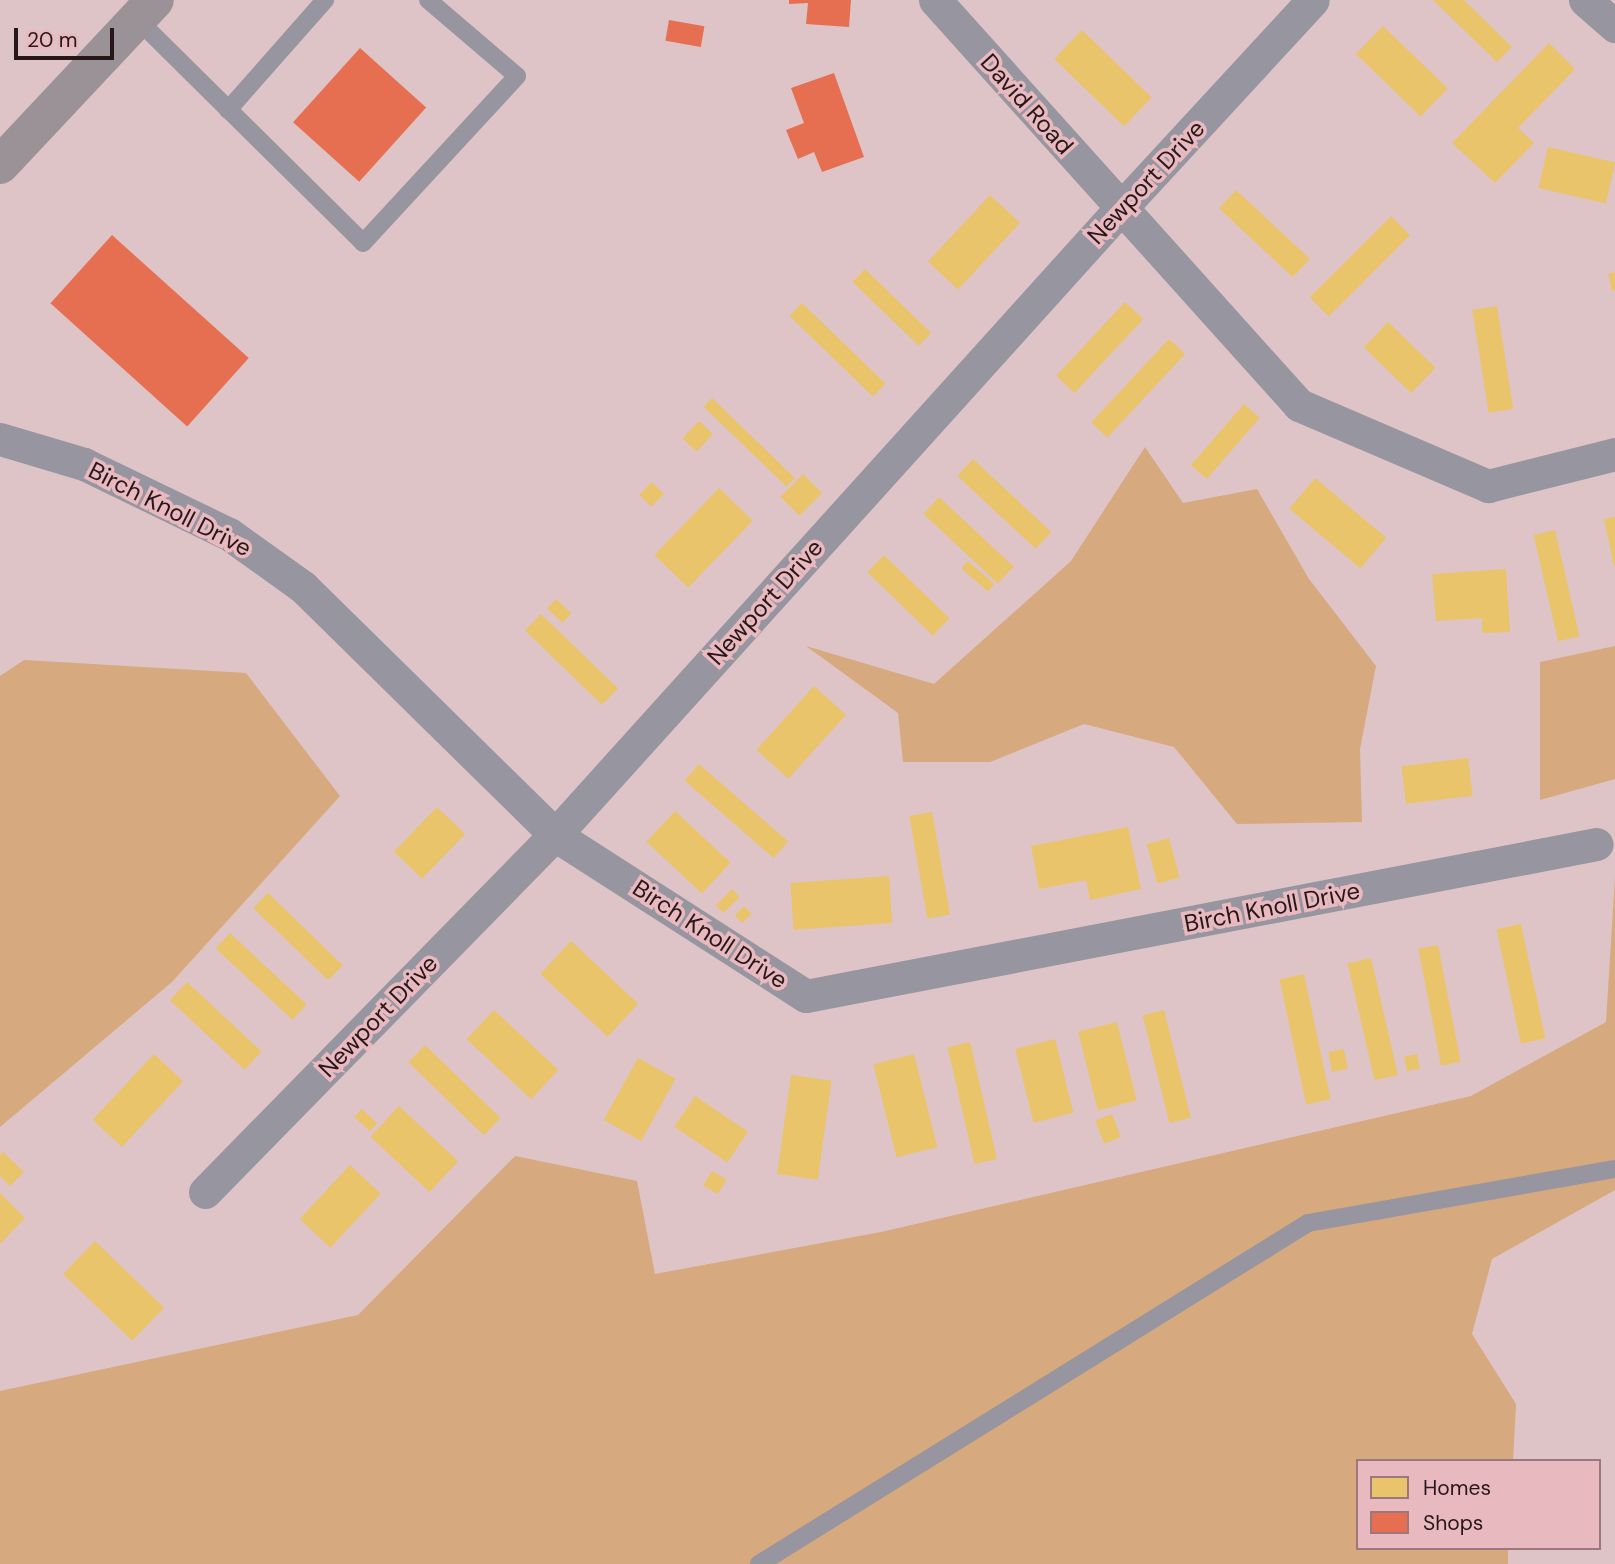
<!DOCTYPE html>
<html>
<head>
<meta charset="utf-8">
<style>
	body { margin:0 }
	#map { position:relative; width:1615px; height:1564px; overflow:hidden; background:#dec4c6; font-family:"DM Sans",sans-serif }
	div>[style] { position:absolute }
	.green>* { inset:0; background:#d7a97e }
	.homes>* { inset:0; background:#e9c46a; transform-origin:0 0 }
	.shops>* { inset:0; background:#e76f51; transform-origin:0 0 }
	.lane>* { height:18px; margin:-9px; padding:0 9px; transform-origin:9px; border-radius:9px; background:#9695a0 }
	.street>* { height:33px; margin:-16.5px; padding:0 16.5px; transform-origin:16.5px; border-radius:16.5px; background:#9695a0 }
	.highway>* { height:38px; margin:-19px; padding:0 19px; transform-origin:19px; border-radius:19px; background:#9b9298 }
	span { translate:-50% -50%; white-space:nowrap; text-align:center; line-height:1.15; -webkit-text-stroke:7px #e8b9be; paint-order:stroke }
	.street-label { font-size:24px; color:#271719 }
	.legend { position:absolute; left:1356px; top:1459px; width:245px; height:91px; box-sizing:border-box; background:#e8b9be; border:2px solid #9b787c; margin:0; padding:9px 12px; list-style:none; font-size:21px; color:#271719 }
	.legend li { display:flex; align-items:center; gap:14px; height:35px }
	.legend b { width:35px; border:2px solid #9b787c }
	.scale { position:absolute; left:14px; top:28px; width:100px; height:32px; box-sizing:border-box; border:4px solid #271719; border-top:0; padding-left:9px; font-size:21px; line-height:24px; white-space:nowrap; color:#271719; -webkit-text-stroke:5px #e8b9be; paint-order:stroke }
</style>
</head>
<body>
<div id="map">
	<div class="green">
		<i style="clip-path:polygon(1145px 447px,1183px 503px,1257px 489px,1309px 579px,1376px 666px,1360px 749px,1362px 822px,1237px 824px,1174px 747px,1084px 724px,990px 762px,903px 762px,898px 713px,806px 646px,934px 684px,1071px 561px)"></i>
		<i style="clip-path:polygon(1615px 646px,1615px 779px,1540px 800px,1540px 662px)"></i>
		<i style="clip-path:polygon(24px 660px,246px 673px,340px 796px,172px 982px,0 1127px,0 676px)"></i>
		<i style="clip-path:polygon(1615px 877px,1615px 1190px,1492px 1259px,1472px 1334px,1516px 1404px,1513px 1461px,1358px 1461px,1358px 1548px,1508px 1548px,1508px 1564px,0 1564px,0 1391px,358px 1315px,515px 1156px,637px 1181px,655px 1274px,881px 1232px,1471px 1096px,1606px 1022px)"></i>
	</div>
	<div class="homes">
		<i style="clip-path:polygon(1433px 0,1464px 0,1512px 47px,1497px 62px)"></i>
		<i style="left:1383px;top:26px;width:90px;height:39px;rotate:44deg"></i>
		<i style="left:1082px;top:30px;width:97px;height:40px;rotate:44deg"></i>
		<i style="clip-path:polygon(1549px 43px,1575px 69px,1518px 128px,1534px 143px,1495px 183px,1452px 143px)"></i>
		<i style="left:1548px;top:147px;width:69px;height:42px;rotate:13deg"></i>
		<i style="left:1236px;top:190px;width:101px;height:25px;rotate:43deg"></i>
		<i style="left:990px;top:195px;width:41px;height:91px;rotate:43deg"></i>
		<i style="left:1391px;top:216px;width:27px;height:115px;rotate:45deg"></i>
		<i style="left:865px;top:269px;width:92px;height:18px;rotate:44deg"></i>
		<i style="clip-path:polygon(1615px 272px,1615px 290px,1612px 291px,1608px 274px)"></i>
		<i style="left:1125px;top:302px;width:25px;height:101px;rotate:43deg"></i>
		<i style="left:802px;top:303px;width:116px;height:18px;rotate:44deg"></i>
		<i style="left:1497px;top:306px;width:104px;height:25px;rotate:81deg"></i>
		<i style="left:1388px;top:322px;width:66px;height:35px;rotate:44deg"></i>
		<i style="left:1169px;top:339px;width:22px;height:114px;rotate:43deg"></i>
		<i style="left:712px;top:398px;width:115px;height:12px;rotate:44deg"></i>
		<i style="left:1244px;top:404px;width:21px;height:81px;rotate:41deg"></i>
		<i style="left:699px;top:421px;width:19px;height:24px;rotate:43deg"></i>
		<i style="left:973px;top:459px;width:107px;height:23px;rotate:43deg"></i>
		<i style="left:803px;top:474px;width:27px;height:32px;rotate:45deg"></i>
		<i style="left:1315px;top:478px;width:93px;height:40px;rotate:40deg"></i>
		<i style="left:652px;top:482px;width:17px;height:18px;rotate:45deg"></i>
		<i style="left:719px;top:488px;width:47px;height:93px;rotate:44deg"></i>
		<i style="left:939px;top:497px;width:102px;height:23px;rotate:43deg"></i>
		<i style="clip-path:polygon(1615px 517px,1615px 566px,1614px 566px,1604px 519px)"></i>
		<i style="left:1555px;top:530px;width:109px;height:22px;rotate:77deg"></i>
		<i style="left:884px;top:555px;width:91px;height:24px;rotate:44deg"></i>
		<i style="left:968px;top:561px;width:35px;height:10px;rotate:41deg"></i>
		<i style="clip-path:polygon(1506px 569px,1510px 632px,1482px 633px,1482px 618px,1436px 621px,1432px 574px)"></i>
		<i style="left:556px;top:599px;width:21px;height:13px;rotate:43deg"></i>
		<i style="left:541px;top:614px;width:107px;height:23px;rotate:44deg"></i>
		<i style="left:814px;top:686px;width:43px;height:86px;rotate:42deg"></i>
		<i style="left:1468px;top:758px;width:38px;height:67px;rotate:83deg"></i>
		<i style="left:699px;top:764px;width:118px;height:22px;rotate:41deg"></i>
		<i style="left:437px;top:807px;width:39px;height:62px;rotate:44deg"></i>
		<i style="left:675px;top:811px;width:76px;height:42px;rotate:43deg"></i>
		<i style="left:932px;top:812px;width:104px;height:23px;rotate:80deg"></i>
		<i style="clip-path:polygon(1128px 827px,1141px 889px,1090px 900px,1086px 880px,1039px 889px,1031px 846px)"></i>
		<i style="left:1169px;top:838px;width:41px;height:23px;rotate:75deg"></i>
		<i style="left:889px;top:876px;width:47px;height:99px;rotate:86deg"></i>
		<i style="left:732px;top:889px;width:11px;height:23px;rotate:45deg"></i>
		<i style="left:268px;top:893px;width:104px;height:21px;rotate:44deg"></i>
		<i style="left:744px;top:906px;width:11px;height:13px;rotate:45deg"></i>
		<i style="left:1521px;top:924px;width:117px;height:25px;rotate:78deg"></i>
		<i style="left:230px;top:933px;width:105px;height:21px;rotate:43deg"></i>
		<i style="left:571px;top:941px;width:92px;height:45px;rotate:43deg"></i>
		<i style="left:1438px;top:945px;width:119px;height:20px;rotate:79deg"></i>
		<i style="left:1371px;top:958px;width:120px;height:24px;rotate:77deg"></i>
		<i style="left:1304px;top:974px;width:128px;height:25px;rotate:78deg"></i>
		<i style="left:187px;top:982px;width:102px;height:25px;rotate:43deg"></i>
		<i style="left:494px;top:1010px;width:88px;height:40px;rotate:43deg"></i>
		<i style="left:1164px;top:1010px;width:111px;height:22px;rotate:76deg"></i>
		<i style="left:1117px;top:1022px;width:81px;height:40px;rotate:76deg"></i>
		<i style="left:1055px;top:1039px;width:76px;height:41px;rotate:76deg"></i>
		<i style="left:970px;top:1042px;width:120px;height:23px;rotate:77deg"></i>
		<i style="left:425px;top:1045px;width:105px;height:24px;rotate:44deg"></i>
		<i style="left:1344px;top:1049px;width:20px;height:16px;rotate:79deg"></i>
		<i style="left:154px;top:1054px;width:40px;height:90px;rotate:43deg"></i>
		<i style="left:914px;top:1054px;width:96px;height:42px;rotate:76deg"></i>
		<i style="left:1417px;top:1054px;width:15px;height:13px;rotate:79deg"></i>
		<i style="left:638px;top:1058px;width:43px;height:71px;rotate:29deg"></i>
		<i style="left:791px;top:1075px;width:41px;height:100px;rotate:8deg"></i>
		<i style="left:695px;top:1096px;width:64px;height:37px;rotate:34deg"></i>
		<i style="left:399px;top:1106px;width:81px;height:42px;rotate:43deg"></i>
		<i style="left:362px;top:1109px;width:21px;height:11px;rotate:43deg"></i>
		<i style="left:1112px;top:1114px;width:25px;height:18px;rotate:69deg"></i>
		<i style="clip-path:polygon(3px 1152px,24px 1172px,10px 1186px,0 1176px,0 1155px)"></i>
		<i style="left:350px;top:1165px;width:42px;height:74px;rotate:43deg"></i>
		<i style="left:712px;top:1171px;width:17px;height:17px;rotate:31deg"></i>
		<i style="clip-path:polygon(0 1193px,25px 1218px,0 1244px)"></i>
		<i style="left:95px;top:1241px;width:96px;height:46px;rotate:44deg"></i>
	</div>
	<div class="shops">
		<i style="clip-path:polygon(789px 0,851px 0,849px 27px,806px 24px,808px 3px,789px 4px)"></i>
		<i style="left:669px;top:20px;width:36px;height:21px;rotate:10deg"></i>
		<i style="left:360px;top:48px;width:89px;height:100px;rotate:42deg"></i>
		<i style="clip-path:polygon(834px 73px,864px 157px,822px 172px,814px 152px,798px 159px,786px 130px,804px 123px,791px 88px)"></i>
		<i style="left:112px;top:235px;width:184px;height:92px;rotate:42deg"></i>
	</div>
	<div class="lane">
		<i style="left:137px;top:19px;width:318px;rotate:44.7deg"></i>
		<i style="left:363px;top:243px;width:227px;rotate:-47.3deg"></i>
		<i style="left:517px;top:76px;width:117px;rotate:-139.5deg"></i>
		<i style="left:228px;top:110px;width:147px;rotate:-48.6deg"></i>
		<i style="left:759px;top:1564px;width:646px;rotate:-31.85deg"></i>
		<i style="left:1308px;top:1223px;width:312px;rotate:-10deg"></i>
	</div>
	<div class="street">
		<i style="left:935px;top:0;width:545px;rotate:48.05deg"></i>
		<i style="left:1299px;top:405px;width:206px;rotate:23.2deg"></i>
		<i style="left:1488px;top:486px;width:131px;rotate:-14.1deg"></i>
		<i style="left:1585px;top:0;width:40px;rotate:41deg"></i>
		<i style="left:0;top:439px;width:88px;rotate:16.6deg"></i>
		<i style="left:84px;top:464px;width:161px;rotate:25.8deg"></i>
		<i style="left:229px;top:534px;width:91px;rotate:35.6deg"></i>
		<i style="left:303px;top:587px;width:354px;rotate:44.5deg"></i>
		<i style="left:555px;top:835px;width:298px;rotate:32.7deg"></i>
		<i style="left:806px;top:996px;width:805px;rotate:-10.88deg"></i>
		<i style="left:205px;top:1192px;width:500px;rotate:-45.6deg"></i>
		<i style="left:555px;top:835px;width:843px;rotate:-47.93deg"></i>
		<i style="left:1120px;top:209px;width:284px;rotate:-47.3deg"></i>
	</div>
	<div class="highway">
		<i style="left:0;top:165px;width:226px;rotate:-46.8deg"></i>
	</div>
	<div class="street-label">
		<span style="left:1027px;top:104px;rotate:48deg">David Road</span>
		<span style="left:1146px;top:182px;rotate:-47deg">Newport Drive</span>
		<span style="left:170px;top:509px;rotate:27deg">Birch Knoll Drive</span>
		<span style="left:765px;top:602px;rotate:-48deg">Newport Drive</span>
		<span style="left:1272px;top:907px;rotate:-11deg">Birch Knoll Drive</span>
		<span style="left:710px;top:934px;rotate:33deg">Birch Knoll Drive</span>
		<span style="left:378px;top:1016px;rotate:-46deg">Newport Drive</span>
	</div>
	<ul class="legend">
	<li><b style="height:19px;background:#e9c46a"></b>Homes</li>
	<li><b style="height:19px;background:#e76f51"></b>Shops</li>
	</ul>
	<div class="scale">20 m</div>
</div>
</body>
</html>
